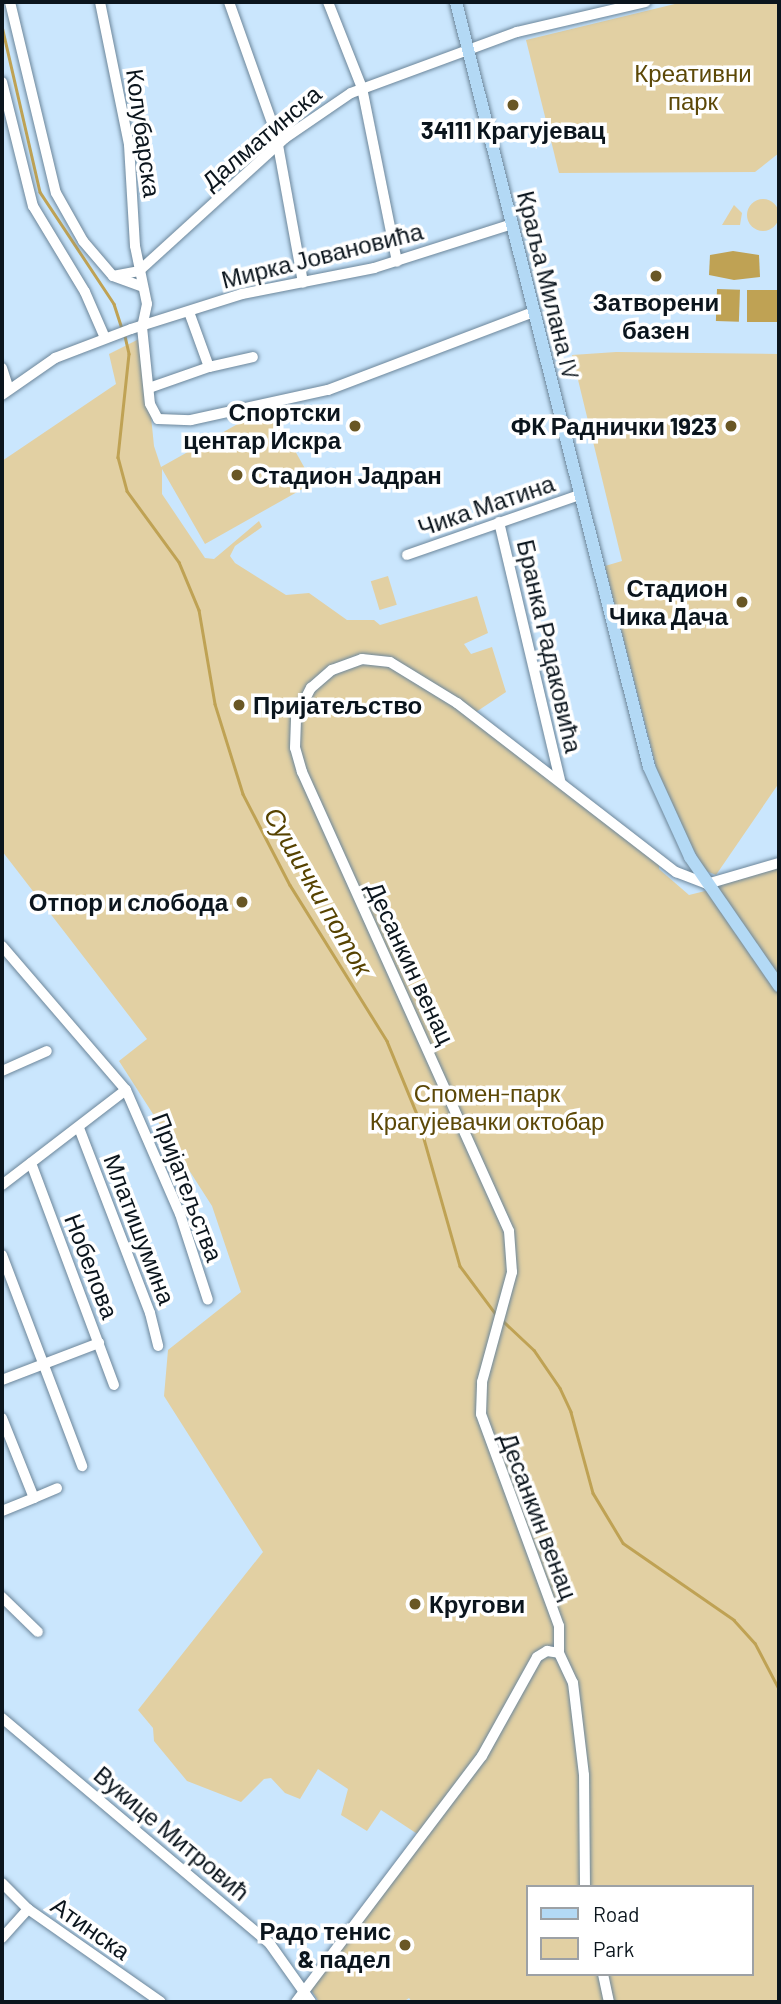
<!DOCTYPE html>
<html>
<head>
<meta charset="utf-8">
<style>
	body { margin:0 }
	#map { position:relative; width:781px; height:2004px; overflow:hidden; background:#cae6fd; font-family:Barlow,sans-serif }
	div>[style] { position:absolute }
	.green>* { inset:0; background:#e2d0a3; transform-origin:0 0 }
	.round { border-radius:50% }
	.water>* { inset:0; background:#bfa254; transform-origin:0 0 }
	.stream>* { height:2.5px; margin:-1.25px; padding:0 1.25px; transform-origin:1.25px; border-radius:1.25px; background:#bfa254 }
	.roads { filter:drop-shadow(0 0 2px #6c869a) drop-shadow(0 0 2px #6c869a) }
	.minor>* { height:10px; margin:-5px; padding:0 5px; transform-origin:5px; border-radius:5px; background:#fff }
	.major>* { height:12px; margin:-6px; padding:0 6px; transform-origin:6px; border-radius:6px; background:#b3d9f5 }
	.dots>* { width:19px; height:19px; translate:-50% -50%; box-sizing:border-box; border:4px solid #fff; border-radius:50% }
	span { translate:-50% -50%; white-space:nowrap; text-align:center; line-height:1.15; -webkit-text-stroke:7px #fff; paint-order:stroke }
	.park-label { font-size:24px; color:#5c4807 }
	.poi-label { font-size:24px; color:#0b151d; font-weight:700 }
	.right { translate:-100% -50%; text-align:right }
	.left { translate:0 -50%; text-align:left }
	.street-label { font-size:24px; color:#0b151d }
	.water-label { font-size:26px; color:#564200; font-style:italic }
	.frame { position:absolute; inset:0; border:4px solid #0b151d; pointer-events:none }
	.legend { position:absolute; left:526px; top:1885px; width:228px; height:91px; box-sizing:border-box; background:#fff; border:2px solid #9da1a5; margin:0; padding:9px 12px; list-style:none; font-size:21px; color:#0b151d }
	.legend li { display:flex; align-items:center; gap:14px; height:35px }
	.legend b { width:35px; border:2px solid #9da1a5 }
</style>
</head>
<body>
<div id="map">
	<div class="green">
		<i style="clip-path:polygon(683px 2px,779px 2px,779px 153px,755px 172px,559px 173px,526px 40px)"></i>
		<i class="round" style="left:747px;top:199px;width:32px;height:32px"></i>
		<i style="clip-path:polygon(734px 205px,742px 213px,740px 225px,722px 225px)"></i>
		<i style="clip-path:polygon(evenodd,143px 337px,154px 446px,161px 467px,270px 406px,313px 483px,205px 544px,162px 469px,162px 494px,205px 558px,214px 559px,259px 521px,262px 527px,235px 546px,230px 556px,235px 563px,286px 595px,309px 593px,347px 620px,374px 620px,380px 625px,477px 596px,488px 633px,464px 644px,471px 654px,492px 647px,506px 692px,473px 714px,659px 861px,659px 869px,689px 895px,713px 889px,707px 880px,779px 864px,779px 2002px,412px 2002px,409px 1998px,403px 2002px,319px 2002px,309px 1987px,425px 1839px,381px 1810px,367px 1831px,341px 1815px,348px 1789px,318px 1769px,300px 1799px,285px 1793px,271px 1778px,264px 1779px,241px 1802px,187px 1781px,154px 1741px,153px 1728px,138px 1710px,263px 1552px,164px 1396px,168px 1350px,241px 1292px,212px 1206px,119px 1061px,147px 1039px,2px 851px,2px 461px,116px 384px,109px 354px,143px 337px,527px 1887px,751px 1887px,751px 1974px,527px 1974px,527px 1887px)"></i>
		<i style="clip-path:polygon(616px 352px,779px 354px,779px 783px,716px 875px,706px 871px,680px 828px,658px 774px,605px 566px,622px 561px,572px 355px)"></i>
		<i style="left:388px;top:576px;width:30px;height:18px;rotate:73deg"></i>
	</div>
	<div class="water">
		<i style="clip-path:polygon(733px 251px,759px 255px,760px 277px,734px 280px,709px 275px,710px 255px)"></i>
		<i style="left:717px;top:289px;width:23px;height:32px;rotate:2deg"></i>
		<i style="left:747px;top:290px;width:32px;height:32px"></i>
	</div>
	<div class="stream">
		<i style="left:2px;top:26px;width:170px;rotate:77.1deg"></i>
		<i style="left:40px;top:192px;width:134px;rotate:56.5deg"></i>
		<i style="left:114px;top:304px;width:26px;rotate:72deg"></i>
		<i style="left:125px;top:336px;width:18px;rotate:77deg"></i>
		<i style="left:129px;top:354px;width:104px;rotate:96.1deg"></i>
		<i style="left:118px;top:457px;width:35px;rotate:75deg"></i>
		<i style="left:127px;top:491px;width:88px;rotate:53.8deg"></i>
		<i style="left:179px;top:562px;width:52px;rotate:67.4deg"></i>
		<i style="left:199px;top:610px;width:95px;rotate:80.3deg"></i>
		<i style="left:215px;top:704px;width:94px;rotate:72.7deg"></i>
		<i style="left:243px;top:794px;width:102px;rotate:62.7deg"></i>
		<i style="left:290px;top:885px;width:184px;rotate:58.1deg"></i>
		<i style="left:387px;top:1041px;width:79px;rotate:67.7deg"></i>
		<i style="left:417px;top:1114px;width:158px;rotate:74.2deg"></i>
		<i style="left:460px;top:1266px;width:64px;rotate:53.3deg"></i>
		<i style="left:503px;top:1321px;width:42px;rotate:43.1deg"></i>
		<i style="left:534px;top:1350px;width:46px;rotate:55.6deg"></i>
		<i style="left:560px;top:1388px;width:26px;rotate:65deg"></i>
		<i style="left:571px;top:1412px;width:84px;rotate:74.8deg"></i>
		<i style="left:593px;top:1493px;width:58px;rotate:59deg"></i>
		<i style="left:623px;top:1543px;width:135px;rotate:34.7deg"></i>
		<i style="left:734px;top:1620px;width:31px;rotate:48deg"></i>
		<i style="left:755px;top:1643px;width:52px;rotate:62.4deg"></i>
	</div>
	<div class="roads">
		<div class="minor">
			<i style="left:10px;top:2px;width:196px;rotate:76.5deg"></i>
			<i style="left:56px;top:193px;width:55px;rotate:60.6deg"></i>
			<i style="left:83px;top:241px;width:46px;rotate:49.4deg"></i>
			<i style="left:113px;top:276px;width:26px;rotate:-11deg"></i>
			<i style="left:139px;top:271px;width:197px;rotate:-42.3deg"></i>
			<i style="left:285px;top:138px;width:80px;rotate:-34.3deg"></i>
			<i style="left:351px;top:93px;width:177px;rotate:-20.2deg"></i>
			<i style="left:517px;top:32px;width:132px;rotate:-13.1deg"></i>
			<i style="left:100px;top:2px;width:146px;rotate:78.5deg"></i>
			<i style="left:129px;top:145px;width:101px;rotate:86.6deg"></i>
			<i style="left:135px;top:246px;width:59px;rotate:78.3deg"></i>
			<i style="left:147px;top:304px;width:24px;rotate:102deg"></i>
			<i style="left:142px;top:327px;width:77px;rotate:84.1deg"></i>
			<i style="left:150px;top:404px;width:17px;rotate:62deg"></i>
			<i style="left:158px;top:419px;width:33px;rotate:2deg"></i>
			<i style="left:191px;top:420px;width:140px;rotate:-12.4deg"></i>
			<i style="left:328px;top:390px;width:219px;rotate:-20.8deg"></i>
			<i style="left:229px;top:2px;width:140px;rotate:70.4deg"></i>
			<i style="left:276px;top:134px;width:151px;rotate:79.7deg"></i>
			<i style="left:328px;top:2px;width:92px;rotate:68.4deg"></i>
			<i style="left:362px;top:88px;width:177px;rotate:78.6deg"></i>
			<i style="left:2px;top:82px;width:128px;rotate:76deg"></i>
			<i style="left:33px;top:206px;width:100px;rotate:58.8deg"></i>
			<i style="left:85px;top:292px;width:50px;rotate:66.5deg"></i>
			<i style="left:113px;top:276px;width:30px;rotate:20deg"></i>
			<i style="left:209px;top:367px;width:45px;rotate:-12.8deg"></i>
			<i style="left:2px;top:368px;width:22px;rotate:72deg"></i>
			<i style="left:149px;top:388px;width:64px;rotate:-19.3deg"></i>
			<i style="left:209px;top:367px;width:59px;rotate:-110deg"></i>
			<i style="left:2px;top:395px;width:65px;rotate:-34.9deg"></i>
			<i style="left:55px;top:358px;width:81px;rotate:-20.9deg"></i>
			<i style="left:131px;top:329px;width:116px;rotate:-17.5deg"></i>
			<i style="left:242px;top:294px;width:135px;rotate:-11.1deg"></i>
			<i style="left:374px;top:268px;width:146px;rotate:-17.6deg"></i>
			<i style="left:499px;top:522px;width:266px;rotate:76.7deg"></i>
			<i style="left:407px;top:555px;width:182px;rotate:-19.2deg"></i>
			<i style="left:2px;top:946px;width:190px;rotate:49.3deg"></i>
			<i style="left:126px;top:1090px;width:135px;rotate:66.5deg"></i>
			<i style="left:180px;top:1214px;width:90px;rotate:72deg"></i>
			<i style="left:2px;top:1071px;width:49px;rotate:-24deg"></i>
			<i style="left:79px;top:1128px;width:198px;rotate:69deg"></i>
			<i style="left:150px;top:1313px;width:34px;rotate:76deg"></i>
			<i style="left:31px;top:1163px;width:237px;rotate:69.5deg"></i>
			<i style="left:2px;top:1185px;width:156px;rotate:-37.5deg"></i>
			<i style="left:2px;top:1255px;width:226px;rotate:69.2deg"></i>
			<i style="left:2px;top:1380px;width:104px;rotate:-20.9deg"></i>
			<i style="left:2px;top:1418px;width:86px;rotate:68.2deg"></i>
			<i style="left:34px;top:1498px;width:25px;rotate:-23deg"></i>
			<i style="left:2px;top:1511px;width:35px;rotate:-22deg"></i>
			<i style="left:2px;top:1597px;width:50px;rotate:44.2deg"></i>
			<i style="left:2px;top:1718px;width:351px;rotate:40.1deg"></i>
			<i style="left:270px;top:1944px;width:71px;rotate:54.7deg"></i>
			<i style="left:2px;top:1883px;width:37px;rotate:45deg"></i>
			<i style="left:28px;top:1909px;width:162px;rotate:35deg"></i>
			<i style="left:585px;top:1887px;width:112px;rotate:-90.5deg"></i>
			<i style="left:584px;top:1775px;width:93px;rotate:-96.8deg"></i>
			<i style="left:573px;top:1683px;width:33px;rotate:-115deg"></i>
			<i style="left:559px;top:1653px;width:27px;rotate:-90deg"></i>
			<i style="left:559px;top:1626px;width:226px;rotate:-110.2deg"></i>
			<i style="left:481px;top:1414px;width:32px;rotate:-88deg"></i>
			<i style="left:482px;top:1382px;width:114px;rotate:-74.7deg"></i>
			<i style="left:512px;top:1272px;width:41px;rotate:-94.2deg"></i>
			<i style="left:509px;top:1231px;width:504px;rotate:-114.27deg"></i>
			<i style="left:302px;top:772px;width:25px;rotate:-106deg"></i>
			<i style="left:295px;top:748px;width:31px;rotate:-88deg"></i>
			<i style="left:296px;top:717px;width:33px;rotate:-63deg"></i>
			<i style="left:311px;top:688px;width:28px;rotate:-41deg"></i>
			<i style="left:332px;top:670px;width:32px;rotate:-20deg"></i>
			<i style="left:362px;top:659px;width:28px;rotate:6deg"></i>
			<i style="left:390px;top:662px;width:79px;rotate:31.5deg"></i>
			<i style="left:457px;top:703px;width:277px;rotate:37.7deg"></i>
			<i style="left:676px;top:872px;width:33px;rotate:21deg"></i>
			<i style="left:707px;top:884px;width:75px;rotate:-16.3deg"></i>
			<i style="left:2px;top:1938px;width:39px;rotate:-48deg"></i>
			<i style="left:603px;top:1974px;width:29px;rotate:78deg"></i>
			<i style="left:296px;top:2002px;width:308px;rotate:-52.9deg"></i>
			<i style="left:482px;top:1756px;width:113px;rotate:-60.9deg"></i>
			<i style="left:537px;top:1657px;width:12px;rotate:-31deg"></i>
			<i style="left:547px;top:1651px;width:12px;rotate:9deg"></i>
		</div>
		<div class="major">
			<i style="left:456px;top:2px;width:789px;rotate:75.84deg"></i>
			<i style="left:649px;top:767px;width:99px;rotate:65.5deg"></i>
			<i style="left:690px;top:857px;width:157px;rotate:55.4deg"></i>
		</div>
	</div>
	<div class="dots">
		<i style="left:513px;top:105px;background:#695725"></i>
		<i style="left:656px;top:276px;background:#695725"></i>
		<i style="left:355px;top:426px;background:#695725"></i>
		<i style="left:731px;top:426px;background:#695725"></i>
		<i style="left:237px;top:475px;background:#695725"></i>
		<i style="left:742px;top:602px;background:#695725"></i>
		<i style="left:239px;top:705px;background:#695725"></i>
		<i style="left:242px;top:902px;background:#695725"></i>
		<i style="left:415px;top:1604px;background:#695725"></i>
		<i style="left:405px;top:1945px;background:#695725"></i>
	</div>
	<div class="park-label">
		<span style="left:693px;top:87px">Креативни<br>парк</span>
		<span style="left:487px;top:1107px">Спомен-парк<br>Крагујевачки октобар</span>
	</div>
	<div class="poi-label">
		<span style="left:513px;top:130px">34111 Крагујевац</span>
		<span style="left:656px;top:316px">Затворени<br>базен</span>
		<span class="right" style="left:341px;top:426px">Спортски<br>центар Искра</span>
		<span class="right" style="left:717px;top:426px">ФК Раднички 1923</span>
		<span class="left" style="left:251px;top:475px">Стадион Јадран</span>
		<span class="right" style="left:728px;top:602px">Стадион<br>Чика Дача</span>
		<span class="left" style="left:253px;top:705px">Пријатељство</span>
		<span class="right" style="left:228px;top:902px">Отпор и слобода</span>
		<span class="left" style="left:429px;top:1604px">Кругови</span>
		<span class="right" style="left:391px;top:1945px">Радо тенис<br>&amp; падел</span>
	</div>
	<div class="street-label">
		<span style="left:144px;top:133px;rotate:82deg">Колубарска</span>
		<span style="left:261px;top:137px;rotate:-40deg">Далматинска</span>
		<span style="left:322px;top:255px;rotate:-14deg">Мирка Јовановића</span>
		<span style="left:549px;top:285px;rotate:76deg">Краља Милана IV</span>
		<span style="left:486px;top:505px;rotate:-19deg">Чика Матина</span>
		<span style="left:550px;top:646px;rotate:77deg">Бранка Радаковића</span>
		<span style="left:411px;top:963px;rotate:65deg">Десанкин венац</span>
		<span style="left:188px;top:1187px;rotate:69deg">Пријатељства</span>
		<span style="left:140px;top:1229px;rotate:69deg">Млатишумина</span>
		<span style="left:92px;top:1266px;rotate:69deg">Нобелова</span>
		<span style="left:539px;top:1516px;rotate:69deg">Десанкин венац</span>
		<span style="left:172px;top:1833px;rotate:40deg">Вукице Митровић</span>
		<span style="left:91px;top:1928px;rotate:35deg">Атинска</span>
	</div>
	<div class="water-label">
		<span style="left:319px;top:891px;rotate:60deg">Сушички поток</span>
	</div>
	<div class="frame"></div>
	<ul class="legend">
	<li><b style="height:9px;background:#b3d9f5"></b>Road</li>
	<li><b style="height:19px;background:#e2d0a3"></b>Park</li>
	</ul>
</div>
</body>
</html>
